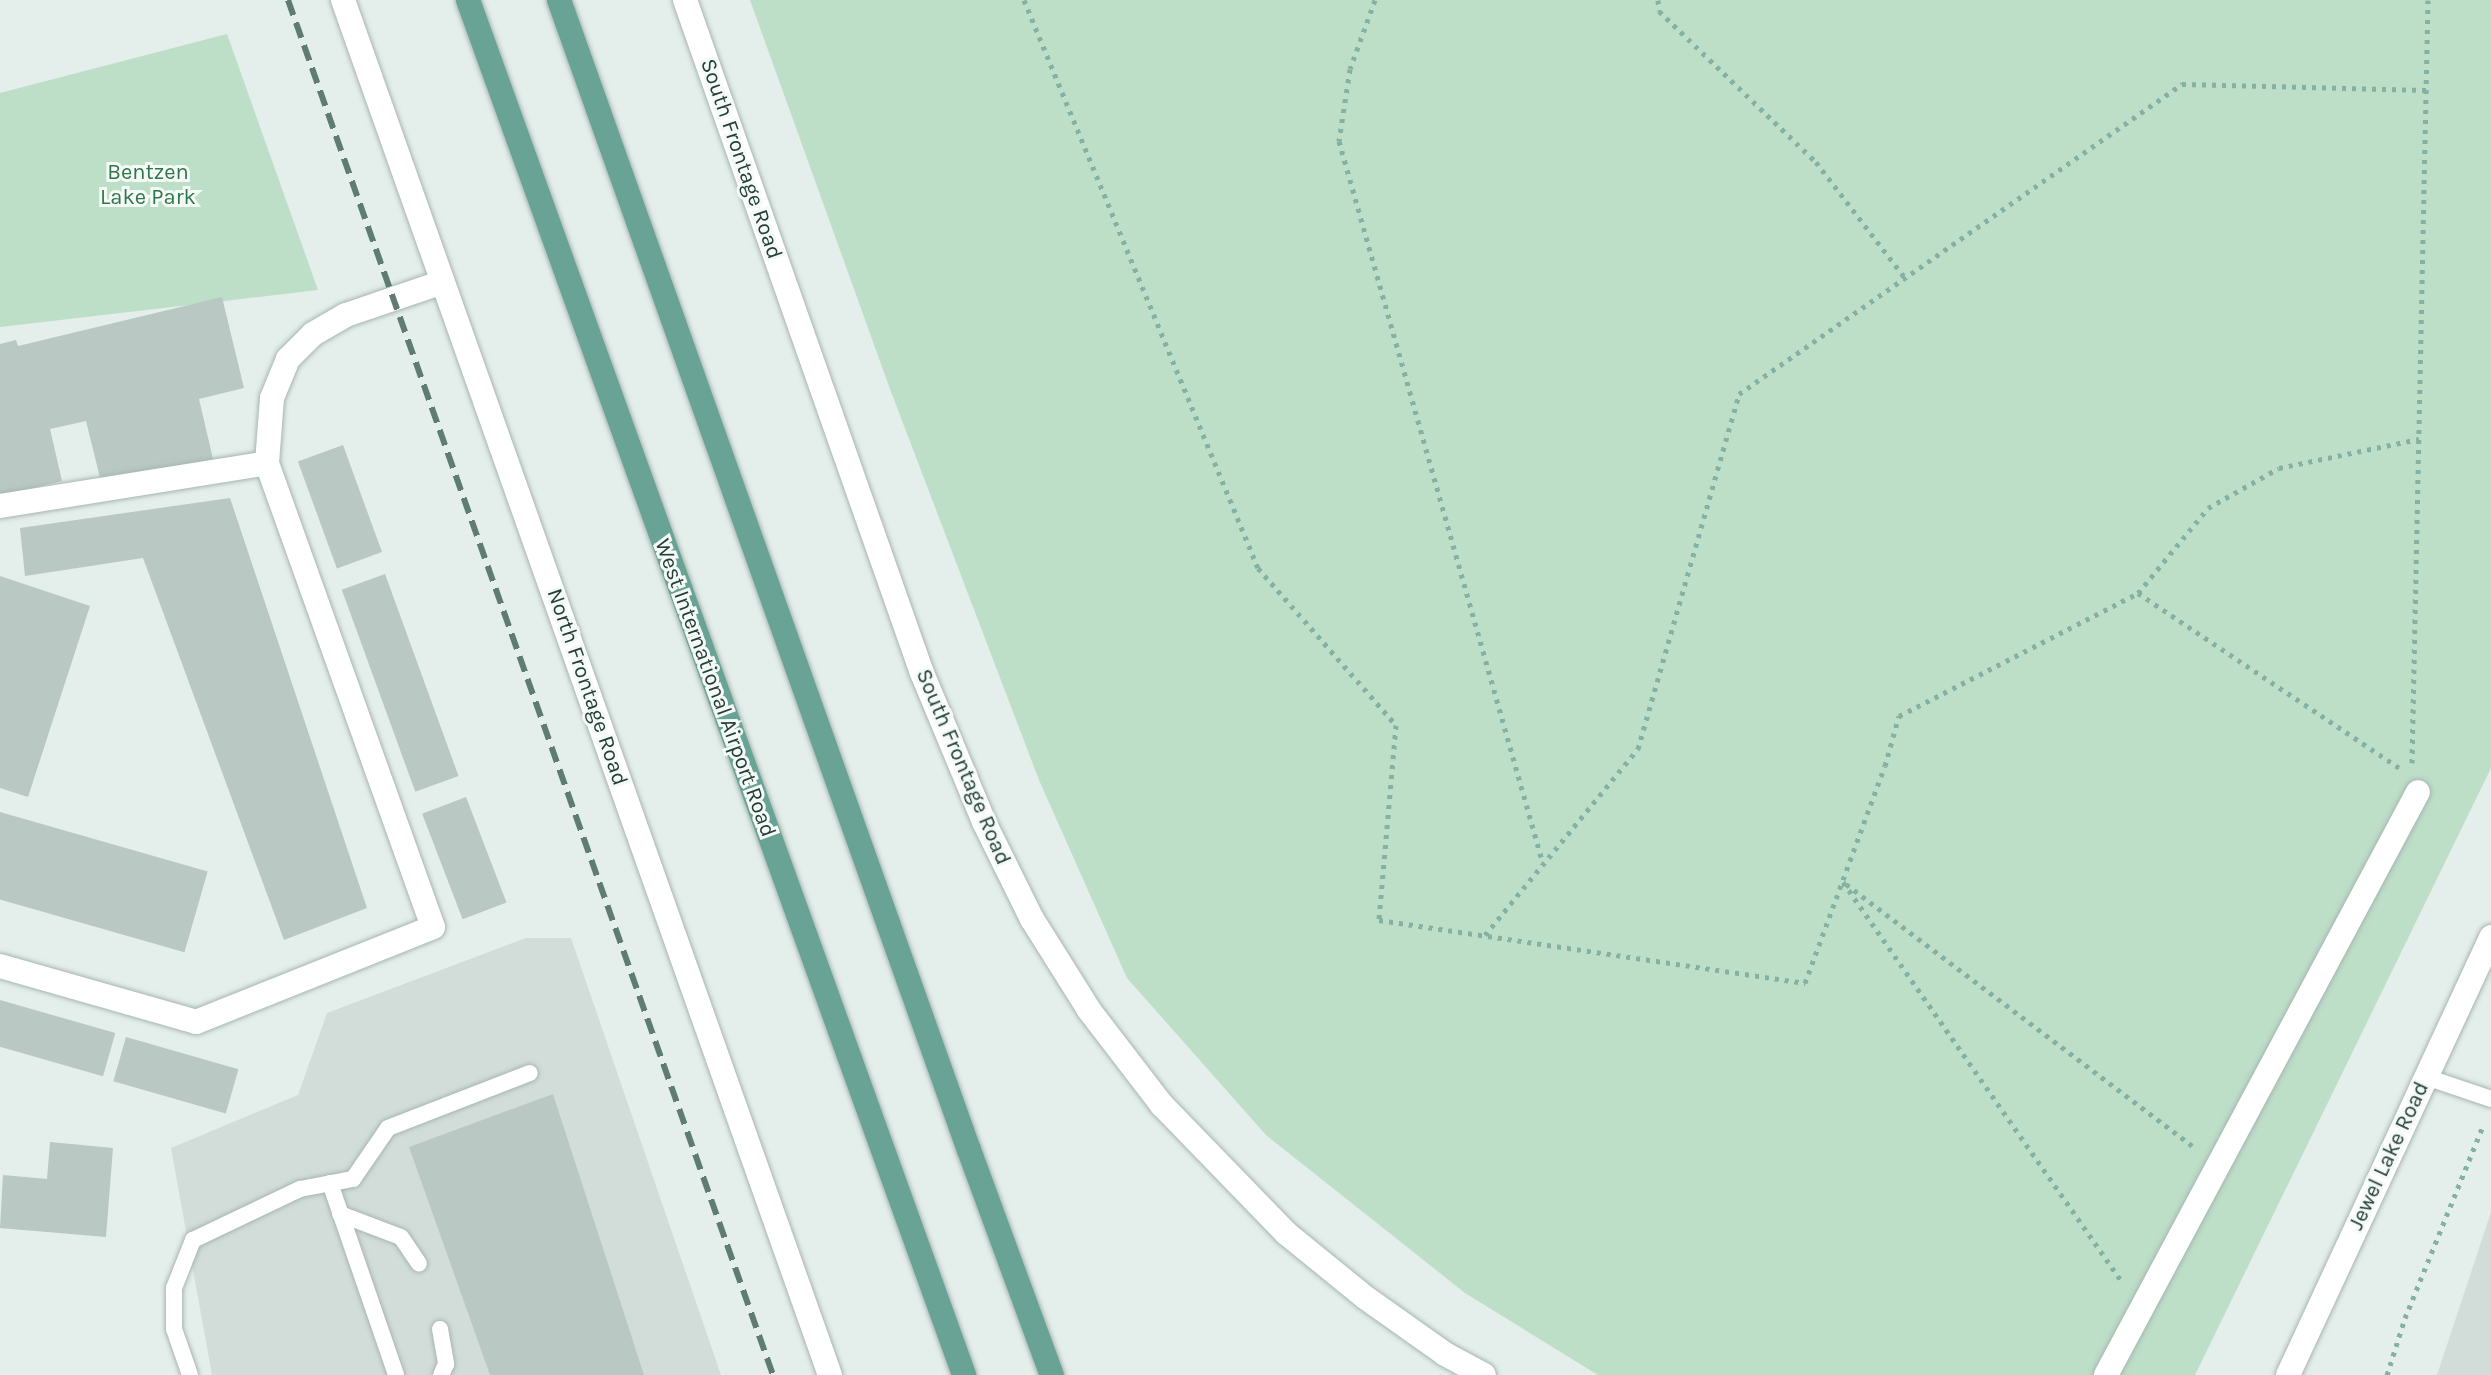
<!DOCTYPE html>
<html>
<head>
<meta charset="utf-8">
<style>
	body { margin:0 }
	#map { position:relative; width:2491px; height:1375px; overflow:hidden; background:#e4eeea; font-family:Karla,sans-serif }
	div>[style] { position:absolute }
	.built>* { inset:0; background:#d2ddd9 }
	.green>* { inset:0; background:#bddec7 }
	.building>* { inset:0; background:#b9c8c3; transform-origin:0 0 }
	.path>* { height:5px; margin-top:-2.5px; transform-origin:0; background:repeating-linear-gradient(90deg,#85b1a4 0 4px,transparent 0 10px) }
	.roads { filter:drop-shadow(0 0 2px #a6b6b1) drop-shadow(0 0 2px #a6b6b1) }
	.service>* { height:16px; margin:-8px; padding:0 8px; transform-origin:8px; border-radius:8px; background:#fff }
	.minor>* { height:24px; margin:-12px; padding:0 12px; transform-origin:12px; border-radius:12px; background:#fff }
	.secondary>* { height:24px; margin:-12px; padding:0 12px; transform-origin:12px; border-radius:12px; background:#fff }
	.primary>* { height:24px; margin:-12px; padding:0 12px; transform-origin:12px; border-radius:12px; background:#69a395 }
	.rail>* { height:6px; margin-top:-3px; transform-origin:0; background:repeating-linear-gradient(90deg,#5e7b74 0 16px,transparent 0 24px) }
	span { translate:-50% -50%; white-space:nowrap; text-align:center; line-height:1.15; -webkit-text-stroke:6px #f5faf7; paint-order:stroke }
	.street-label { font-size:22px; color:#233f38 }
	.park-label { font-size:22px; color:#2e764b }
</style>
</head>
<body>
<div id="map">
	<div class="built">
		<i style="clip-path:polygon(526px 938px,571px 938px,721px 1375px,212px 1375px,171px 1148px,298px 1095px,327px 1013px)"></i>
		<i style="clip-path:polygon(2491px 1212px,2491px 1375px,2437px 1375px)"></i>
	</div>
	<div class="green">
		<i style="clip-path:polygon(750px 0,2491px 0,2491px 768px,2195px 1375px,1598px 1375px,1465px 1293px,1266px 1135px,1127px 978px,1039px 780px,890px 389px)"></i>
		<i style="clip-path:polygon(227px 34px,318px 290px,0 327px,0 93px)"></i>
	</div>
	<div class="building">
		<i style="clip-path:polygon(222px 297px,244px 388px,199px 399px,213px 459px,102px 486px,86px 421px,50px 429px,62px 481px,0 496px,0 344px,16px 340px,18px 346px)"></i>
		<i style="left:343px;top:445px;width:114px;height:48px;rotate:70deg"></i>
		<i style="clip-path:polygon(230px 498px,367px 908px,284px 940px,143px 558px,25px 576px,20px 528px)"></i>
		<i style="left:385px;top:574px;width:215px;height:46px;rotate:70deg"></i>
		<i style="clip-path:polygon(0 576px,90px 606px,28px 797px,0 788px)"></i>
		<i style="left:466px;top:797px;width:113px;height:47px;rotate:69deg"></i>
		<i style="left:0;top:812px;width:216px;height:84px;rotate:16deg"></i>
		<i style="left:0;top:1000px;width:120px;height:45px;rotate:16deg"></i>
		<i style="left:126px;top:1037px;width:117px;height:46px;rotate:16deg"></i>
		<i style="clip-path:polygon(553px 1094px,644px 1375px,490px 1375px,409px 1147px)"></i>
		<i style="clip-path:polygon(50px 1142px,113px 1148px,106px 1237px,0 1228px,3px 1175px,47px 1179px)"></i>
	</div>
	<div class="path">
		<i style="left:1024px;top:0;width:614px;rotate:67.61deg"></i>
		<i style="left:1258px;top:568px;width:209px;rotate:48.7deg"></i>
		<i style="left:1396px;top:725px;width:196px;rotate:95deg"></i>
		<i style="left:1379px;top:920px;width:431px;rotate:8.4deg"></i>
		<i style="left:1805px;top:983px;width:231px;rotate:-69.8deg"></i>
		<i style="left:1885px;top:766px;width:52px;rotate:-74.4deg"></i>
		<i style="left:1899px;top:716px;width:269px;rotate:-27.2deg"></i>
		<i style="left:2138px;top:593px;width:316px;rotate:33.8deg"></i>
		<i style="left:1375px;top:0;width:73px;rotate:109.9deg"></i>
		<i style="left:1350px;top:69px;width:73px;rotate:98.7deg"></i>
		<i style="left:1339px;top:141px;width:751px;rotate:74.24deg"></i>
		<i style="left:1658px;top:0;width:11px;rotate:85deg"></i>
		<i style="left:1659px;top:11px;width:218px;rotate:43.9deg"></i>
		<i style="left:1816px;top:162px;width:146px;rotate:52.5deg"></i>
		<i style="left:2138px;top:593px;width:110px;rotate:-50.5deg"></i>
		<i style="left:2208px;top:508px;width:81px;rotate:-29.4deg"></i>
		<i style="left:2279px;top:468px;width:143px;rotate:-11.7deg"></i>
		<i style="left:2412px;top:763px;width:763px;rotate:-88.8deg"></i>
		<i style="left:1843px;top:882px;width:485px;rotate:55.1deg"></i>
		<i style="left:1846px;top:884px;width:434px;rotate:37.1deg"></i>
		<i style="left:1485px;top:935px;width:241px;rotate:-50.6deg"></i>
		<i style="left:1638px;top:749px;width:369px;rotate:-74.1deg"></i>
		<i style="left:1739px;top:394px;width:541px;rotate:-34.98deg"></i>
		<i style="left:2182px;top:84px;width:244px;rotate:1.4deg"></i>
		<i style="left:2387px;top:1375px;width:60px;rotate:-72.5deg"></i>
		<i style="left:2405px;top:1318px;width:207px;rotate:-67.9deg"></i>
	</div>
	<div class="roads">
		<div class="service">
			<i style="left:2426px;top:1077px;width:69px;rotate:18.7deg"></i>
			<i style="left:330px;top:1183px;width:203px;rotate:71deg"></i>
			<i style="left:340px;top:1214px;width:65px;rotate:20.7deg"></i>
			<i style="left:401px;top:1237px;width:32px;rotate:56deg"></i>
			<i style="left:440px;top:1329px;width:36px;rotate:80deg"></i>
			<i style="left:446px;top:1364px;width:12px;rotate:114deg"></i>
			<i style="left:190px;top:1375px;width:49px;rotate:-109.2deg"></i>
			<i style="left:174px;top:1329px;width:41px;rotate:-90deg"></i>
			<i style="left:174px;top:1288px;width:52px;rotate:-68.4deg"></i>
			<i style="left:193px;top:1240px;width:119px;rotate:-25.5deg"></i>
			<i style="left:300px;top:1189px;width:54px;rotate:-10.7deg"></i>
			<i style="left:353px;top:1179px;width:62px;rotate:-55.5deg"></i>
			<i style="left:388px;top:1128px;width:152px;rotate:-21.2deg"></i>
		</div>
		<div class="minor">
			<i style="left:343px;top:0;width:1459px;rotate:70.5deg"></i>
			<i style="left:685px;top:0;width:714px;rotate:70.6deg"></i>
			<i style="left:922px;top:673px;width:161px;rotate:67.4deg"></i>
			<i style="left:984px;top:822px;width:108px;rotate:63.7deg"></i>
			<i style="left:1032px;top:919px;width:107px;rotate:57.9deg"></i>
			<i style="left:1089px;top:1010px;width:120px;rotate:52.5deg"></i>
			<i style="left:1162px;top:1105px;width:178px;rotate:45.9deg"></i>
			<i style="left:1286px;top:1233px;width:103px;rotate:39.1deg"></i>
			<i style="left:1366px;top:1298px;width:97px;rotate:35.3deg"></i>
			<i style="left:1445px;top:1354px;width:44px;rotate:28.3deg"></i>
			<i style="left:0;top:506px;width:270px;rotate:-9.1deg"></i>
			<i style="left:0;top:966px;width:204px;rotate:15.9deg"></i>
			<i style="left:196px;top:1022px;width:255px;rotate:-21.8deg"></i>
			<i style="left:433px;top:927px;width:493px;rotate:-109.7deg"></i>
			<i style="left:267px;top:463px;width:65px;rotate:-85.6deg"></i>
			<i style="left:272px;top:398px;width:42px;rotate:-67.7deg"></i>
			<i style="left:288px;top:359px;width:35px;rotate:-45deg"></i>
			<i style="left:313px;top:334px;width:38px;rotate:-30deg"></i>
			<i style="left:346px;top:315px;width:102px;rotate:-18.8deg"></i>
			<i style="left:2106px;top:1375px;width:661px;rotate:-61.85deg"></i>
		</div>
		<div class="secondary">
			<i style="left:2288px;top:1375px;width:483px;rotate:-65.1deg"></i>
		</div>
		<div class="primary">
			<i style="left:468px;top:0;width:1462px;rotate:70.16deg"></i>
			<i style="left:559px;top:0;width:1221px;rotate:70.38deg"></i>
			<i style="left:969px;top:1150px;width:240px;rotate:69.8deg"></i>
		</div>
	</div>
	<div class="rail">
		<i style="left:288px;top:0;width:1458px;rotate:70.57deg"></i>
	</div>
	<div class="street-label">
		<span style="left:741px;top:159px;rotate:71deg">South Frontage Road</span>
		<span style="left:587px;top:687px;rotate:71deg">North Frontage Road</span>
		<span style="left:715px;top:688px;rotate:70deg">West International Airport Road</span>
		<span style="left:963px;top:767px;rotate:67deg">South Frontage Road</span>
		<span style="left:2389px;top:1156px;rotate:-65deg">Jewel Lake Road</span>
	</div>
	<div class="park-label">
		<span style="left:148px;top:185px">Bentzen<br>Lake Park</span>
	</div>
</div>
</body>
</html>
